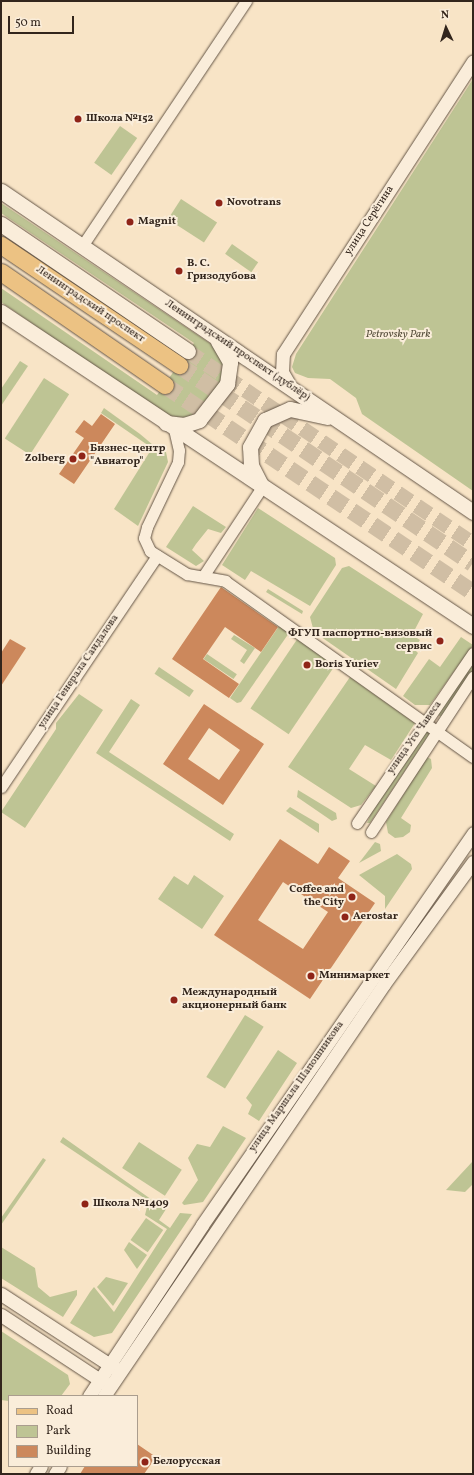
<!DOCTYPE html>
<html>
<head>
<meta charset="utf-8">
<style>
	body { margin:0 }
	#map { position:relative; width:474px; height:1475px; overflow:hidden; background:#f8e4c6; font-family:Vollkorn,serif }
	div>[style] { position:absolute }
	.green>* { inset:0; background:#bec494; transform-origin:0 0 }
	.building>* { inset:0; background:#cc885c }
	.secondary-tunnel>* { height:15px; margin-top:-7.5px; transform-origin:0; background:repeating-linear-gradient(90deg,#d0bea4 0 15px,transparent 0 23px) }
	.primary-tunnel>* { height:17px; margin-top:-8.5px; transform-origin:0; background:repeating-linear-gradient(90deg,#d0bea4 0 17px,transparent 0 25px) }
	.roads { filter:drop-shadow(0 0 1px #645546) drop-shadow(0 0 1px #645546) }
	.minor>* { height:11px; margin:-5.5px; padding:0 5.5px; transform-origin:5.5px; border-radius:5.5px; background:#faedda }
	.tertiary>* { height:13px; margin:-6.5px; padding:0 6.5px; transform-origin:6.5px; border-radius:6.5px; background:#faedda }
	.secondary>* { height:15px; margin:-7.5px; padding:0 7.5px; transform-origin:7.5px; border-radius:7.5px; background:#faedda }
	.primary>* { height:17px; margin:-8.5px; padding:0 8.5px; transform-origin:8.5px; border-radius:8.5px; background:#ecc283 }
	.dots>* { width:11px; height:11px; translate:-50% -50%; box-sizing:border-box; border:2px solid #faedda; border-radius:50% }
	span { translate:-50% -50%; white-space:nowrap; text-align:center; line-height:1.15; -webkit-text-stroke:4px #faedda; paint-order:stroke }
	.poi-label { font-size:11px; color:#32251c; font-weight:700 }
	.left { translate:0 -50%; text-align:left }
	.right { translate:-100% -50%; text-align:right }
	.street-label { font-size:11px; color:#32251c }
	.park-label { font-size:11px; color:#554d3a; font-style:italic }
	.frame { position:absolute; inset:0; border:2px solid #32251c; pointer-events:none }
	.legend { position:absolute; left:8px; top:1395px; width:130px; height:72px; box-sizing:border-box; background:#faedda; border:1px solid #aa9d8e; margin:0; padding:5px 7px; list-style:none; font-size:12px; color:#32251c }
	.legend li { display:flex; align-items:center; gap:8px; height:20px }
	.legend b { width:20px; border:1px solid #aa9d8e }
	.north { position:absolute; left:426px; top:8px; width:40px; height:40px; -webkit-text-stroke:3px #faedda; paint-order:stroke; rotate:356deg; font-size:11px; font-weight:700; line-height:16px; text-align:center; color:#32251c }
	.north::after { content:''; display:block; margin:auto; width:14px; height:18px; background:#32251c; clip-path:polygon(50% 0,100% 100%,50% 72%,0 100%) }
	.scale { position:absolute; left:8px; top:16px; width:66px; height:18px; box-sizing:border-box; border:2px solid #32251c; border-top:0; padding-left:5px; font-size:12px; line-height:14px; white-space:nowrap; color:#32251c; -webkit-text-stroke:3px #faedda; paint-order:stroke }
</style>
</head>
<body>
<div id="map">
	<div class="green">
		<i style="clip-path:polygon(473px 79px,473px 491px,362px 414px,356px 398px,330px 379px,308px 378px,295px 373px,292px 367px,296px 354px)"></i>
		<i style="left:120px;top:126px;width:21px;height:45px;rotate:35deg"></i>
		<i style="left:181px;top:199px;width:43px;height:24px;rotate:33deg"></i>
		<i style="clip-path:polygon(1px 203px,211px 344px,223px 357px,224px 377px,202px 410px,190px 419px,165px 415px,1px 302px,1px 288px,157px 395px,194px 343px,1px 213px)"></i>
		<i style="left:232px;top:244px;width:32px;height:12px;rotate:35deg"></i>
		<i style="clip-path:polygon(20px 361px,28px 366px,1px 406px,1px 389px)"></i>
		<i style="left:44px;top:378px;width:30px;height:72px;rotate:33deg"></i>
		<i style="clip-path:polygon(104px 408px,140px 434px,153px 445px,152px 448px,101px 413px)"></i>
		<i style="clip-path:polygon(154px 445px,166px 452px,168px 462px,138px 526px,114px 509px)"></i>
		<i style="clip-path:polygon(193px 506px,226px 527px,221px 533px,208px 529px,196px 544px,192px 550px,204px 561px,196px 566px,166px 547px)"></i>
		<i style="clip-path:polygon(258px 508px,335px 558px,336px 565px,310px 606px,251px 571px,245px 580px,222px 565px)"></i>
		<i style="clip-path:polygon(349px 566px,423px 614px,412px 635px,420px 640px,414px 649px,418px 653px,396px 689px,314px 632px,310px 617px,342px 568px)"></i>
		<i style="clip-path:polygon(268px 589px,303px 611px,302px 614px,266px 592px)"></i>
		<i style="clip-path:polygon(279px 626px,289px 633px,241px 702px,237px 703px,230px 698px)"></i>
		<i style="clip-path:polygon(234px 635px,255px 648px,244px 664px,240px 661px,247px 650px,231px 639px)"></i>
		<i style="clip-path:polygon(461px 637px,473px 645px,430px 705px,415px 705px,403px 696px,429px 659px,440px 667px)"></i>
		<i style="left:298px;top:638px;width:46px;height:85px;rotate:34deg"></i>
		<i style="left:207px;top:654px;width:36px;height:6px;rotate:34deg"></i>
		<i style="clip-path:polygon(473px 660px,473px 670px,442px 717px,436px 714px)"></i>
		<i style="left:159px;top:667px;width:42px;height:8px;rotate:34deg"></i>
		<i style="clip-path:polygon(350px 677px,415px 723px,391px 760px,365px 745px,349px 769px,376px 786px,361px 805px,351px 808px,288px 767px)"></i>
		<i style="clip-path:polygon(79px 694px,103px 710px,25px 828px,1px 812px,56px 729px,56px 723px)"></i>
		<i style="clip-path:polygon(131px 699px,140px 705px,109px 752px,234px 834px,230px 841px,96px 753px)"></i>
		<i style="clip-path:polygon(428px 727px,432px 730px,370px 823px,367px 823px,372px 811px)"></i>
		<i style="clip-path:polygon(427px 757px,431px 759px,432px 768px,401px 818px,411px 825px,410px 832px,403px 837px,395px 838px,388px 833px,386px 822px)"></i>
		<i style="clip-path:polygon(298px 790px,336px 813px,337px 819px,332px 821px,297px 797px)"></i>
		<i style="clip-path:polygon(290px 807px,319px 824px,319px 833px,286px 811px)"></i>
		<i style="clip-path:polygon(375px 842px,380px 844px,381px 851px,359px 863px)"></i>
		<i style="clip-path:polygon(397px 854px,411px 864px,412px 869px,385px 909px,385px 896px,359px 875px)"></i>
		<i style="clip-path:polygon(194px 875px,224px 896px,202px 929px,158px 899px,174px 876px,188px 885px)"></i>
		<i style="left:245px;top:1015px;width:22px;height:73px;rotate:32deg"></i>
		<i style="clip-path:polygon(278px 1050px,297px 1063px,259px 1121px,248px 1114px,252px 1105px,246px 1098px)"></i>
		<i style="clip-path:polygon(223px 1126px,246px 1138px,203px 1202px,184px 1205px,182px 1203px,198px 1180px,188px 1158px,197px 1144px,210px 1147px)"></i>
		<i style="clip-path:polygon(63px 1137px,155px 1202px,168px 1206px,159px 1220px,170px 1228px,180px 1213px,192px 1214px,112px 1333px,94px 1337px,70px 1323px,90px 1292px,94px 1287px,114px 1312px,167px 1229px,145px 1215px,147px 1207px,144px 1198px,60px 1142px)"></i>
		<i style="left:139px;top:1142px;width:51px;height:31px;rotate:33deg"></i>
		<i style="clip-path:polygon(43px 1158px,46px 1160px,1px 1225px,1px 1218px)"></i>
		<i style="clip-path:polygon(473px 1161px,473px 1184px,465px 1192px,446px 1190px)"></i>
		<i style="left:146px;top:1218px;width:21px;height:27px;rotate:35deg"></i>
		<i style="clip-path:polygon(129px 1242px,147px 1255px,137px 1269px,124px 1250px)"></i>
		<i style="clip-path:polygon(1px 1247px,35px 1268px,38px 1287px,50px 1297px,77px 1290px,77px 1295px,63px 1317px,1px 1278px)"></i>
		<i style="clip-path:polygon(106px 1277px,128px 1283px,113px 1306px,97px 1287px)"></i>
		<i style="clip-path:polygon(1px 1331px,68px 1375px,70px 1384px,61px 1396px,9px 1396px,9px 1401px,1px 1400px)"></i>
	</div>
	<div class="building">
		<i style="clip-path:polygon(101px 414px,115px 424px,74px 484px,59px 474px,84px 438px,75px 432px,84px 420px,92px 426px)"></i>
		<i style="clip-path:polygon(221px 587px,278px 627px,261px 652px,225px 627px,203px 659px,239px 684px,229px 698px,172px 659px)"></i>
		<i style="clip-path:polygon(10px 639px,26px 648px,1px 686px,1px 653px)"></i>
		<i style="clip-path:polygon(evenodd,204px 704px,264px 744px,223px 805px,163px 764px,204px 704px,209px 728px,240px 750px,219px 780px,188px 759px,209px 728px)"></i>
		<i style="clip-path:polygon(evenodd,280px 839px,318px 864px,329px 847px,350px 861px,338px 878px,375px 903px,310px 999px,214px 935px,280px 839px,283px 882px,328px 912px,303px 949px,258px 920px,283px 882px)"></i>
		<i style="clip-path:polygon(137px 1444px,156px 1457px,144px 1474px,80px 1474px,85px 1466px,137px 1466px)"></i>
	</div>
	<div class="secondary-tunnel">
		<i style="left:188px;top:351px;width:344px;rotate:34deg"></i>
	</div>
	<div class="primary-tunnel">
		<i style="left:179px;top:365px;width:354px;rotate:34deg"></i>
		<i style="left:165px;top:385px;width:371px;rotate:33.9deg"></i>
	</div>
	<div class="roads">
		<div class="minor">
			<i style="left:82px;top:246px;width:295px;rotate:-56.2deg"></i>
			<i style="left:174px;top:429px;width:22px;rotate:77deg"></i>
			<i style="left:179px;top:450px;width:12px;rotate:95deg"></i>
			<i style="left:178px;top:462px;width:72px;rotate:115.5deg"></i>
			<i style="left:147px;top:527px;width:11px;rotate:105deg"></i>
			<i style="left:144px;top:538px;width:14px;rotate:65deg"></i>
			<i style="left:150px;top:551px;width:44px;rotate:31.9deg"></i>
			<i style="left:187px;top:574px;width:39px;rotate:10deg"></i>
			<i style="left:225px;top:581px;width:304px;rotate:35.4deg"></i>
			<i style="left:204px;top:575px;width:105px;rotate:-56.6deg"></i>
			<i style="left:1px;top:787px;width:279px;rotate:-56deg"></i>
			<i style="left:357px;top:823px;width:206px;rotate:-55.7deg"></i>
			<i style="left:371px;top:832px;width:186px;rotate:-56.7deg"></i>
		</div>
		<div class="tertiary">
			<i style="left:289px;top:384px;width:14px;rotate:-120deg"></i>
			<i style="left:282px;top:372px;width:18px;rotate:-87deg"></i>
			<i style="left:283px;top:354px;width:349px;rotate:-57deg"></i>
			<i style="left:1px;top:1294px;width:137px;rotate:33.1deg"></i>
			<i style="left:1px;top:1315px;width:126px;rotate:33.3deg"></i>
			<i style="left:89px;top:1396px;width:205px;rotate:-56.5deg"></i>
			<i style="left:202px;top:1225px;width:477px;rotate:-55.3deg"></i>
			<i style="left:104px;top:1396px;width:498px;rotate:-55.8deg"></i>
			<i style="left:384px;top:984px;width:151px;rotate:-53.9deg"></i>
			<i style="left:36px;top:1474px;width:9px;rotate:-58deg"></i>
			<i style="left:55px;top:1474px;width:9px;rotate:-58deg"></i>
		</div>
		<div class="secondary">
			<i style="left:1px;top:191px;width:571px;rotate:34.22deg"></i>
			<i style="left:1px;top:224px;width:226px;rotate:34.2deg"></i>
			<i style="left:1px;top:312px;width:567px;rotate:33.63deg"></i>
			<i style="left:166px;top:423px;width:18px;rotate:6deg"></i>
			<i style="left:184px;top:425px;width:16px;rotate:-18deg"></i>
			<i style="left:199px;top:420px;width:46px;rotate:-52.1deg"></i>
			<i style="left:227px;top:384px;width:22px;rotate:-82deg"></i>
			<i style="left:230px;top:362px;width:24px;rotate:-120deg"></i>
			<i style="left:262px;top:487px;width:25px;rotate:-117deg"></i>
			<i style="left:251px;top:465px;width:18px;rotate:-93deg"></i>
			<i style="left:250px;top:447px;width:31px;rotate:-61deg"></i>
			<i style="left:265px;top:420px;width:27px;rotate:-24deg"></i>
			<i style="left:290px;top:409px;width:38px;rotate:12deg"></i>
		</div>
		<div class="primary">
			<i style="left:1px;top:245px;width:215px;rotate:34deg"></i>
			<i style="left:1px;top:272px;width:199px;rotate:34.6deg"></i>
		</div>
	</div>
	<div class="dots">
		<i style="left:78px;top:119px;background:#8f2418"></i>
		<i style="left:219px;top:203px;background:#8f2418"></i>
		<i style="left:130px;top:222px;background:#8f2418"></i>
		<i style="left:179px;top:271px;background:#8f2418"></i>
		<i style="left:82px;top:456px;background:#8f2418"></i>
		<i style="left:73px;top:459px;background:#8f2418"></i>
		<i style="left:440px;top:641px;background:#8f2418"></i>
		<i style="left:307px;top:665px;background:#8f2418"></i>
		<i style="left:352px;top:897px;background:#8f2418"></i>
		<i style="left:345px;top:917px;background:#8f2418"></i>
		<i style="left:311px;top:976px;background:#8f2418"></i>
		<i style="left:174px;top:1000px;background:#8f2418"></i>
		<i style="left:85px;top:1204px;background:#8f2418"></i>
		<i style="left:145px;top:1462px;background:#8f2418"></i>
	</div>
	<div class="poi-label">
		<span class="left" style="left:86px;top:119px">Школа №152</span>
		<span class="left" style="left:227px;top:203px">Novotrans</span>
		<span class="left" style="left:138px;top:222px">Magnit</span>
		<span class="left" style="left:187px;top:271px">В. С.<br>Гризодубова</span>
		<span class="left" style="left:90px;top:456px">Бизнес-центр<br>"Авиатор"</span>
		<span class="right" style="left:65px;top:459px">Zolberg</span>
		<span class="right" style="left:432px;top:641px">ФГУП паспортно-визовый<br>сервис</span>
		<span class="left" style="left:315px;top:665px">Boris Yuriev</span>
		<span class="right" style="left:344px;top:897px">Coffee and<br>the City</span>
		<span class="left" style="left:353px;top:917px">Aerostar</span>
		<span class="left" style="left:319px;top:976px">Минимаркет</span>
		<span class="left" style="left:182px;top:1000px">Международный<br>акционерный банк</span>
		<span class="left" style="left:93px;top:1204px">Школа №1409</span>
		<span class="left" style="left:153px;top:1462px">Белорусская</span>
	</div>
	<div class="street-label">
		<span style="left:370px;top:221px;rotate:-57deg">улица Серёгина</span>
		<span style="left:90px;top:305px;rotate:34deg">Ленинградский проспект</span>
		<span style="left:237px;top:351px;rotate:34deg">Ленинградский проспект (дублёр)</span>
		<span style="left:79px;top:672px;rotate:-56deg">улица Генерала Сандалова</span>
		<span style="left:415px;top:738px;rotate:-55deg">улица Уго Чавеса</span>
		<span style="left:297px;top:1087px;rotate:-55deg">улица Маршала Шапошникова</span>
	</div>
	<div class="park-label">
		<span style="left:398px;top:335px">Petrovsky Park</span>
	</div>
	<div class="frame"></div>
	<ul class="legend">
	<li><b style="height:5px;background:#ecc283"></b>Road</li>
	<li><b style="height:11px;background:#bec494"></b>Park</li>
	<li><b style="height:11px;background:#cc885c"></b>Building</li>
	</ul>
	<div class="north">N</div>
	<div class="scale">50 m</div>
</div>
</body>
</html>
